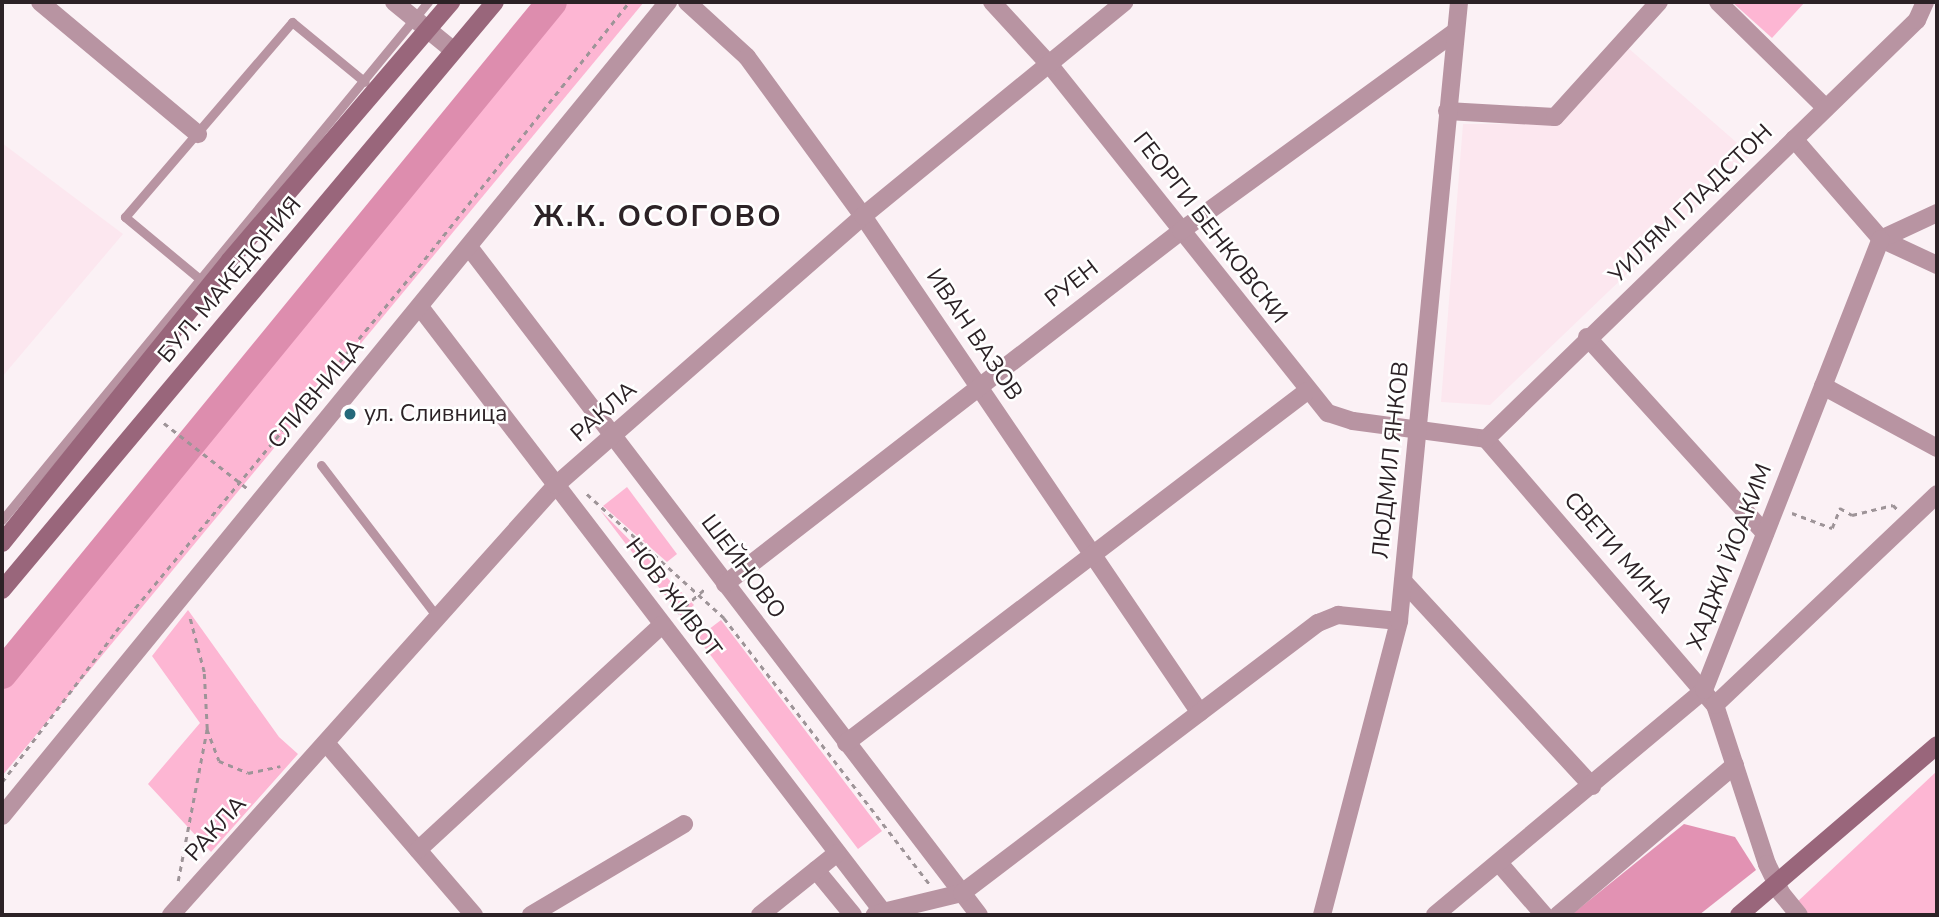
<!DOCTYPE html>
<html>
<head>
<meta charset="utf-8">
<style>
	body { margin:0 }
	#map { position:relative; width:1939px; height:917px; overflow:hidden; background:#fbf1f5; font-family:"Nunito Sans",sans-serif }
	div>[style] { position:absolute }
	.built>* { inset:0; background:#fce7ef }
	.green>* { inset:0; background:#fdb6d3 }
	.forest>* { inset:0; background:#e292b3 }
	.river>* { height:30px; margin:-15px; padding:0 15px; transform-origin:15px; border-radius:15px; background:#dd8dae }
	.path>* { height:2.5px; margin-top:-1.25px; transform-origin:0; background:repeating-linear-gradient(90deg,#9e9498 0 5px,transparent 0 10px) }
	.lane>* { height:9px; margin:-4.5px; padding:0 4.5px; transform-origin:4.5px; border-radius:4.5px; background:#b894a2 }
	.street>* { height:18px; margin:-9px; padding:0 9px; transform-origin:9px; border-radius:9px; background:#b894a2 }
	.secondary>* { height:18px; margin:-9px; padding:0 9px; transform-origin:9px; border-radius:9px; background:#99667b }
	.dots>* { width:19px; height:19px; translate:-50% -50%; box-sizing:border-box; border:4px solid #fff; border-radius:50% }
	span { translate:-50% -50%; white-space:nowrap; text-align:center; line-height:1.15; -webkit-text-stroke:5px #fff; paint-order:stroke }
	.street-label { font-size:23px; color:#2c2226 }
	.poi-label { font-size:23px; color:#2c2226 }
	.left { translate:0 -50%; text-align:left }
	.district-label { font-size:30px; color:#2c2226; font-weight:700; letter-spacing:2px }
	.frame { position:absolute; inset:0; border:4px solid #2c2226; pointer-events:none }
</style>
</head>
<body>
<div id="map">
	<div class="built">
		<i style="clip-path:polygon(1627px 47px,1751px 155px,1490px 405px,1441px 402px,1463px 124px,1559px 124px)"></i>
		<i style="clip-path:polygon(2px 143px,123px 234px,2px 377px)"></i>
	</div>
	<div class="green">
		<i style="clip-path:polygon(550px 2px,644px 2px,2px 776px,2px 674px)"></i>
		<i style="clip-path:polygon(1732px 2px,1805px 2px,1772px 38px)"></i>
		<i style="clip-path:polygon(627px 487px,677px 554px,667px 562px,603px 506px)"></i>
		<i style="clip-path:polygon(600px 510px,694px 605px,687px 611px,704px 633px,721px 620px,882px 831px,858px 849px)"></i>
		<i style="clip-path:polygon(188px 610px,279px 737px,298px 754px,211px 852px,148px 784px,200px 723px,152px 656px)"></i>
		<i style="clip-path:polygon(1937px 771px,1937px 915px,1806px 915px,1796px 903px)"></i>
	</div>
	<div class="forest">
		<i style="clip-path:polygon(1684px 824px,1735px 837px,1756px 870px,1699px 915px,1571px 915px)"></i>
	</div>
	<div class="river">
		<i style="left:2px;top:674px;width:868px;rotate:-50.7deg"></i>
	</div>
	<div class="path">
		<i style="left:164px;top:423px;width:105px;rotate:38.1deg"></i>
		<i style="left:587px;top:494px;width:185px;rotate:42.1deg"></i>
		<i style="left:724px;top:618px;width:337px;rotate:52.3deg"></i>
		<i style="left:1792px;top:513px;width:43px;rotate:20.6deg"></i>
		<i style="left:1832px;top:528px;width:22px;rotate:-68deg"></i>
		<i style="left:1840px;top:508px;width:14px;rotate:30deg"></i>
		<i style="left:1852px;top:515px;width:42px;rotate:-13.7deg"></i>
		<i style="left:1893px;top:505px;width:6px;rotate:45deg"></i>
		<i style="left:677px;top:613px;width:38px;rotate:-41deg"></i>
		<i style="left:207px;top:729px;width:34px;rotate:69deg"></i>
		<i style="left:219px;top:761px;width:31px;rotate:22deg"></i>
		<i style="left:248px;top:773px;width:33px;rotate:-12deg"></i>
		<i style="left:2px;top:782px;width:189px;rotate:-52.9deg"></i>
		<i style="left:116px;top:631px;width:463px;rotate:-50.3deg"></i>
		<i style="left:412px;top:275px;width:349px;rotate:-51.5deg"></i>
		<i style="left:178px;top:881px;width:155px;rotate:-79.2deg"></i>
		<i style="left:207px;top:729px;width:57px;rotate:-93deg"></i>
		<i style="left:204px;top:672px;width:59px;rotate:-104.7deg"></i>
	</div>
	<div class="lane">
		<i style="left:201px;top:280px;width:99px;rotate:-140.3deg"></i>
		<i style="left:125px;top:217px;width:257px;rotate:-49.4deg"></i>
		<i style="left:292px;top:22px;width:94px;rotate:39.4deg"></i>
		<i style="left:321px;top:465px;width:193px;rotate:52.6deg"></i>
		<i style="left:2px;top:520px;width:671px;rotate:-50.57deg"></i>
	</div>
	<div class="street">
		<i style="left:40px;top:2px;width:206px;rotate:39.9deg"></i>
		<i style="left:394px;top:2px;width:77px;rotate:39.2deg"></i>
		<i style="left:687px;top:2px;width:81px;rotate:42.5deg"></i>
		<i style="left:747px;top:57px;width:197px;rotate:53.9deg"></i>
		<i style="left:863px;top:216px;width:600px;rotate:55.86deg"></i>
		<i style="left:992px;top:2px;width:84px;rotate:47.4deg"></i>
		<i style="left:1049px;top:64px;width:447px;rotate:51.4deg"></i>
		<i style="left:1328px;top:413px;width:26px;rotate:18deg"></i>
		<i style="left:1353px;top:421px;width:134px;rotate:7.7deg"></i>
		<i style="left:1486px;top:439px;width:351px;rotate:49.3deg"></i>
		<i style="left:1715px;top:705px;width:167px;rotate:71.9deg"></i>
		<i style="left:1767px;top:864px;width:32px;rotate:64deg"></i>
		<i style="left:1781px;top:893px;width:28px;rotate:51deg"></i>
		<i style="left:1718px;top:2px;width:151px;rotate:44.5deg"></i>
		<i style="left:1447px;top:111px;width:108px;rotate:3.2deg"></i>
		<i style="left:1555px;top:117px;width:155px;rotate:-47.9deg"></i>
		<i style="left:1794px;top:139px;width:133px;rotate:49deg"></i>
		<i style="left:1881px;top:239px;width:62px;rotate:24.9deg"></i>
		<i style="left:1881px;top:239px;width:62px;rotate:-24.9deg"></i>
		<i style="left:469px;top:247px;width:840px;rotate:52.64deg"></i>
		<i style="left:420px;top:307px;width:762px;rotate:52.57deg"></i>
		<i style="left:883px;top:912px;width:9px;rotate:159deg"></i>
		<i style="left:1587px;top:337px;width:265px;rotate:47.8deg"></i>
		<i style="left:1823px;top:386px;width:130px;rotate:28.5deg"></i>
		<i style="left:1486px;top:439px;width:601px;rotate:-44.19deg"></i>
		<i style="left:1917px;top:20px;width:20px;rotate:-66deg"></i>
		<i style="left:1403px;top:581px;width:279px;rotate:47.3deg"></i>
		<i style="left:725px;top:584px;width:577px;rotate:-37.74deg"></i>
		<i style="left:1181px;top:231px;width:340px;rotate:-36deg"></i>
		<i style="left:1715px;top:705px;width:306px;rotate:-43.5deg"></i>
		<i style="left:326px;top:743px;width:227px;rotate:49.3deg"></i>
		<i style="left:846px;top:743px;width:580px;rotate:-37.36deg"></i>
		<i style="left:2px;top:816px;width:1052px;rotate:-50.71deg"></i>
		<i style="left:418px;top:850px;width:332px;rotate:-42.7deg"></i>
		<i style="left:1499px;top:863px;width:69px;rotate:49.1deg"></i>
		<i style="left:816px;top:870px;width:58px;rotate:50.6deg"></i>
		<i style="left:883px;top:912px;width:81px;rotate:-13.5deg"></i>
		<i style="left:962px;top:893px;width:447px;rotate:-37.2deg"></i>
		<i style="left:1318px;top:623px;width:22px;rotate:-22deg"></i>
		<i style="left:1338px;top:615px;width:61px;rotate:5.6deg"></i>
		<i style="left:171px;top:915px;width:577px;rotate:-48.16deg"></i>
		<i style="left:556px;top:485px;width:408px;rotate:-41.2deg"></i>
		<i style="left:863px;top:216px;width:338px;rotate:-39.3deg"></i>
		<i style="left:531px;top:915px;width:178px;rotate:-30.7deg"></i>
		<i style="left:760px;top:915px;width:99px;rotate:-38.8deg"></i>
		<i style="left:1322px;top:915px;width:304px;rotate:-75.3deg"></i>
		<i style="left:1399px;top:621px;width:622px;rotate:-84.46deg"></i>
		<i style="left:1435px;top:915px;width:351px;rotate:-39.9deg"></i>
		<i style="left:1704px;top:690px;width:484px;rotate:-68.6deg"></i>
		<i style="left:1558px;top:915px;width:232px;rotate:-40.3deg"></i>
	</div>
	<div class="secondary">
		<i style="left:2px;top:543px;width:363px;rotate:-51.1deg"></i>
		<i style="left:230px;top:260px;width:340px;rotate:-49.4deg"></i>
		<i style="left:2px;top:590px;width:767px;rotate:-50.02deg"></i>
		<i style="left:1739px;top:915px;width:261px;rotate:-40.6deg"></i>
	</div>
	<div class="dots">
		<i style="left:350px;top:414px;background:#24697a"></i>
	</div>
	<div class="street-label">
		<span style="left:1691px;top:204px;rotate:-44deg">УИЛЯМ ГЛАДСТОН</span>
		<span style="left:1210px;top:228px;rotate:52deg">ГЕОРГИ БЕНКОВСКИ</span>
		<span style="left:230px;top:280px;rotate:-50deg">БУЛ. МАКЕДОНИЯ</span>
		<span style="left:1072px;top:284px;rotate:-38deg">РУЕН</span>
		<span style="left:974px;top:335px;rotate:56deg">ИВАН ВАЗОВ</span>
		<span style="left:316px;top:394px;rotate:-50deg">СЛИВНИЦА</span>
		<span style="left:604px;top:412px;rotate:-41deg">РАКЛА</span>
		<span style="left:1391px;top:460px;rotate:-84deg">ЛЮДМИЛ ЯНКОВ</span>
		<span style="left:1618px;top:553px;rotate:49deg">СВЕТИ МИНА</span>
		<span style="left:1730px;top:557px;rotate:-69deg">ХАДЖИ ЙОАКИМ</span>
		<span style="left:743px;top:567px;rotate:53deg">ШЕЙНОВО</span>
		<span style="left:673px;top:598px;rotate:53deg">НОВ ЖИВОТ</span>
		<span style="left:216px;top:829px;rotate:-48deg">РАКЛА</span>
	</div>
	<div class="poi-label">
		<span class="left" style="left:364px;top:414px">ул. Сливница</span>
	</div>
	<div class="district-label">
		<span style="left:658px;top:217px">Ж.К. ОСОГОВО</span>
	</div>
	<div class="frame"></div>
</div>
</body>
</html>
